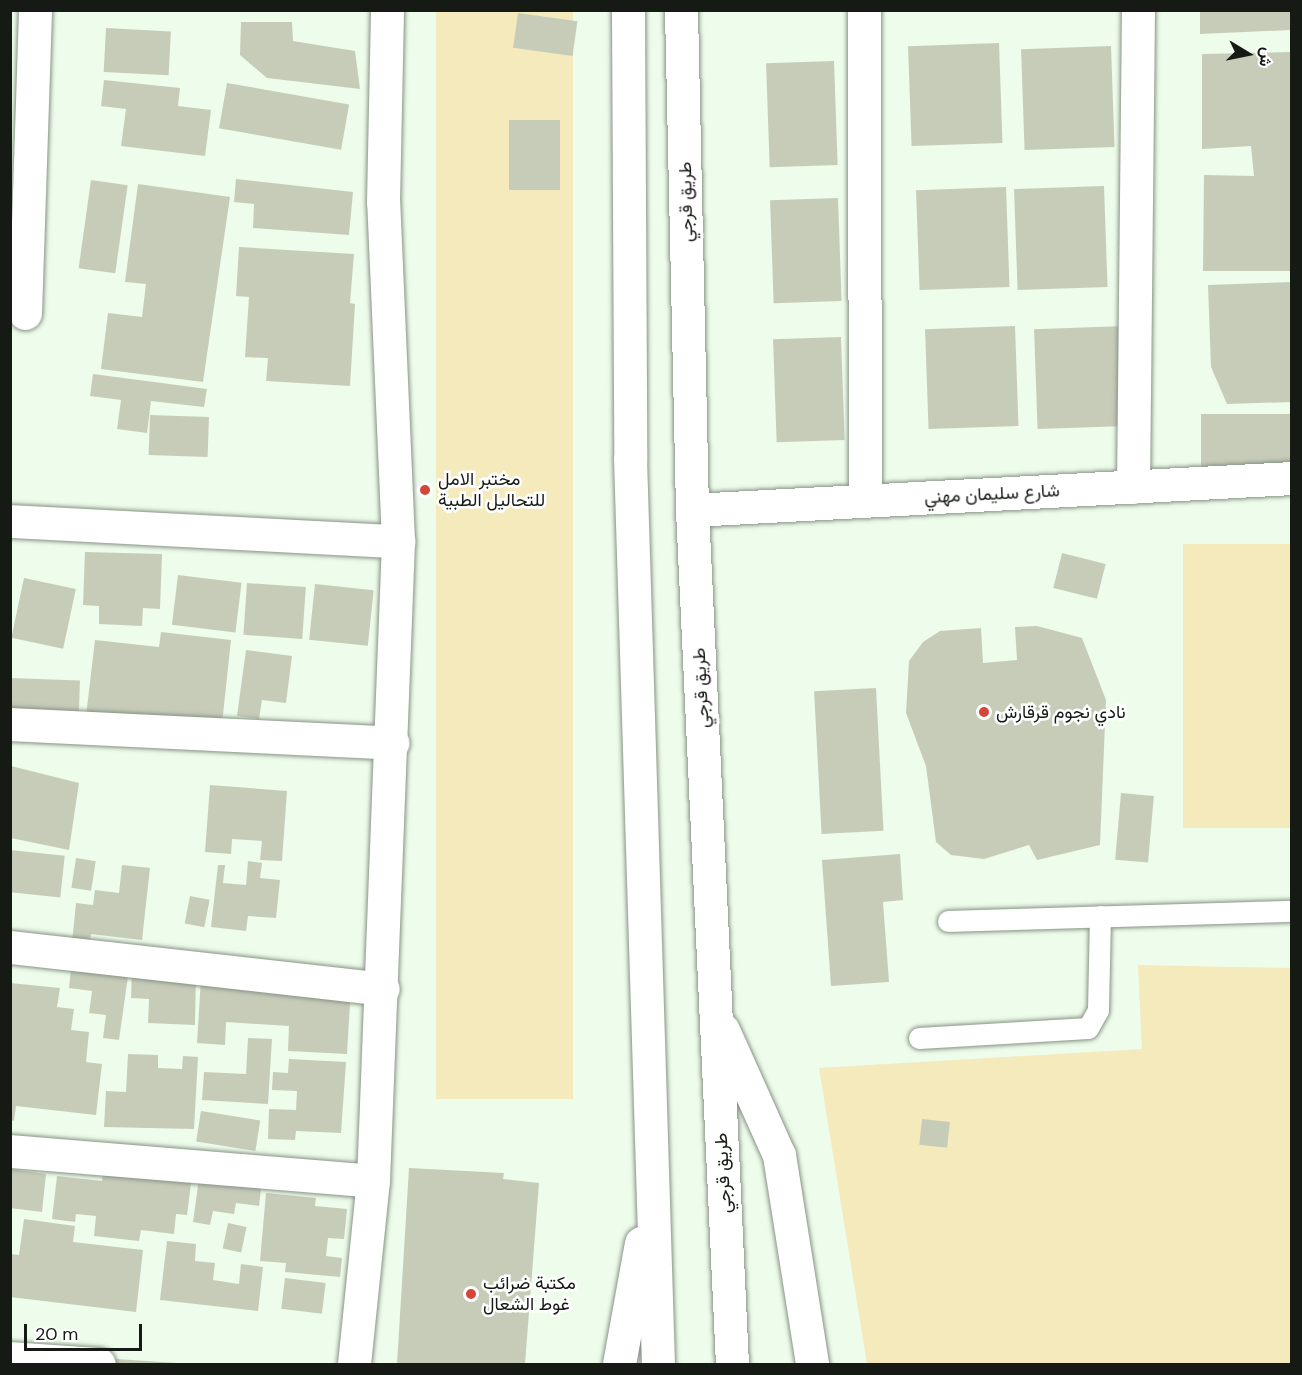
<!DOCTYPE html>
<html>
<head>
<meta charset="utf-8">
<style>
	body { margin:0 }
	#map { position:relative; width:1302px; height:1375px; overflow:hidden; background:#eefceb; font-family:"DM Sans",Vazirmatn,sans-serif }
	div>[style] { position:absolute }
	.green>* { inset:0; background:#f5eabb; transform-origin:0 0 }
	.building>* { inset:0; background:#c7ccb9; transform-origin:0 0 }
	.roads { filter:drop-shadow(0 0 2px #879485) drop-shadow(0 0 2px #879485) }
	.service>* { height:21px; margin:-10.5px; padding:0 10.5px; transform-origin:10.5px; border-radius:10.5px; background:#fff }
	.minor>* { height:33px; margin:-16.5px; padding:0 16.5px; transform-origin:16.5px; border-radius:16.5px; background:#fff }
	.trunk>* { height:33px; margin:-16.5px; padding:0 16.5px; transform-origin:16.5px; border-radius:16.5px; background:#fff }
	.dots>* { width:16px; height:16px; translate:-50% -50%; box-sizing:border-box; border:3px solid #fff; border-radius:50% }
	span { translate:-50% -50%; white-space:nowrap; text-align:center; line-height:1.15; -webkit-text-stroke:5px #fff; paint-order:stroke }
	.street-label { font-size:18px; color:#151a14 }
	.poi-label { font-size:18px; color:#151a14 }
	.left { translate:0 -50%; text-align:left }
	.frame { position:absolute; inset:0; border:12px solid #151a14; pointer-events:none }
	.north { position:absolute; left:1218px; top:24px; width:60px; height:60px; -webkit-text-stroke:4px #fff; paint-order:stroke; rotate:100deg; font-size:16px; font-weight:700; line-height:24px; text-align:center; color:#151a14 }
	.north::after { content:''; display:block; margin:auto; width:21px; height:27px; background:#151a14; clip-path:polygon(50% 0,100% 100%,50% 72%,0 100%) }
	.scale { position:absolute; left:24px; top:1324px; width:118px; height:27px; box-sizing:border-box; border:3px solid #151a14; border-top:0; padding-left:8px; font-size:18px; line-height:21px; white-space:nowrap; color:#151a14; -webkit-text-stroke:4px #fff; paint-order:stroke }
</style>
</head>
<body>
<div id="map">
	<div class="green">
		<i style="left:436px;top:11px;width:137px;height:1088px"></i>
		<i style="left:1291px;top:544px;width:284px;height:108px;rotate:90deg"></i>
		<i style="clip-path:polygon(1138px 965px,1291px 968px,1291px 1364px,867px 1364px,819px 1068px,1142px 1049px)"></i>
	</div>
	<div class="building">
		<i style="clip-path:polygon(1200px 10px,1292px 10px,1292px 30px,1200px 34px)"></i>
		<i style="left:518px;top:13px;width:60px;height:35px;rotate:8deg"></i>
		<i style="clip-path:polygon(241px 22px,292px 22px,293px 41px,355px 51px,360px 89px,267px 78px,240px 55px)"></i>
		<i style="left:106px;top:28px;width:65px;height:44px;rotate:3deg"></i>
		<i style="left:999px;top:43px;width:100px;height:91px;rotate:88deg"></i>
		<i style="left:1111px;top:46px;width:101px;height:90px;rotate:88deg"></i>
		<i style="clip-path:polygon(1292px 52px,1292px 271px,1203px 271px,1204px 175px,1254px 176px,1251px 146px,1202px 149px,1202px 54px)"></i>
		<i style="left:834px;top:61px;width:104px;height:68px;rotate:88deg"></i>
		<i style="clip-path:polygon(104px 80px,180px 88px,178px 106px,211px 110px,205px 156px,121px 146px,126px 109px,101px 106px)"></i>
		<i style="left:227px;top:83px;width:124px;height:46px;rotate:10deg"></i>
		<i style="left:509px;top:120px;width:51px;height:70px"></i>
		<i style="clip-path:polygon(236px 179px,353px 192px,349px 235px,253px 228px,254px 204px,234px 202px)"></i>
		<i style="left:91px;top:180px;width:37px;height:89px;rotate:8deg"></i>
		<i style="clip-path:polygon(138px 184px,230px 197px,203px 382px,101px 369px,108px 313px,142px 317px,146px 284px,125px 282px)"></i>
		<i style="left:1104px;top:186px;width:101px;height:90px;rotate:88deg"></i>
		<i style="left:1006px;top:187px;width:100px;height:90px;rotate:88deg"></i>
		<i style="left:838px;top:198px;width:103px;height:68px;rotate:88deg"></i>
		<i style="clip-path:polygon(239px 247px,354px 254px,350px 303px,355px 304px,350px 386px,266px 381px,268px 358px,245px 357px,249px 297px,236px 296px)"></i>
		<i style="clip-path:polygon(1292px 282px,1292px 402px,1227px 404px,1211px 367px,1208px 285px)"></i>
		<i style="left:1015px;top:326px;width:100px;height:90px;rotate:88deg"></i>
		<i style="left:1124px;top:326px;width:100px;height:90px;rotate:88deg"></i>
		<i style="left:841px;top:337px;width:103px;height:68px;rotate:88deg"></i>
		<i style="clip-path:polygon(93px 374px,207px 389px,204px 407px,151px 401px,147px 433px,117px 429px,121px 400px,90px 396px)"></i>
		<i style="left:1292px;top:414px;width:55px;height:91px;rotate:90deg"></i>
		<i style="left:150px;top:415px;width:59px;height:40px;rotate:2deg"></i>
		<i style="clip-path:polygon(85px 552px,162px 554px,160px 609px,143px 608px,142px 626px,99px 624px,99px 606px,83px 605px)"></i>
		<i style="left:1062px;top:553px;width:45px;height:36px;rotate:14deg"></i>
		<i style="left:178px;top:575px;width:64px;height:50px;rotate:7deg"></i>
		<i style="left:24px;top:578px;width:53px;height:61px;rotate:12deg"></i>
		<i style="left:247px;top:583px;width:59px;height:52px;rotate:4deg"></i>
		<i style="left:315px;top:584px;width:59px;height:56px;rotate:6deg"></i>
		<i style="clip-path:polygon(1037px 626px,1082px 638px,1106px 700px,1100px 845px,1037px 860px,1029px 845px,984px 859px,951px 855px,936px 842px,926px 766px,906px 713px,909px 661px,923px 642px,940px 631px,981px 628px,983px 663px,1017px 660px,1015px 627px)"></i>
		<i style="clip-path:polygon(161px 632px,231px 640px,222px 724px,86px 716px,95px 640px,159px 647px)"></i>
		<i style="clip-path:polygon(246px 650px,292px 656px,286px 703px,262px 700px,259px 719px,237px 716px)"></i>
		<i style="left:10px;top:678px;width:70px;height:55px;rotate:2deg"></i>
		<i style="left:876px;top:688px;width:143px;height:62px;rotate:87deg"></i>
		<i style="clip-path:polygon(11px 766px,79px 783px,69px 850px,11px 838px)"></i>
		<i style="clip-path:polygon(210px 785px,287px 791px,282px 861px,260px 860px,262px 841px,232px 839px,231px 854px,205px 852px)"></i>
		<i style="left:1121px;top:793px;width:33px;height:67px;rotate:5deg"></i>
		<i style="left:10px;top:850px;width:55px;height:42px;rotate:6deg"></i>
		<i style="clip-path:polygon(900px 854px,903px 900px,883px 902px,889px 982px,831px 986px,822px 860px)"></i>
		<i style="left:76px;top:858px;width:20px;height:30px;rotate:9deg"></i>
		<i style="clip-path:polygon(248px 861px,262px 863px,260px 878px,280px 880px,276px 918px,248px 916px,246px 931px,211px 927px,218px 865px,225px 865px,223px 883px,246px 885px)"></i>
		<i style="clip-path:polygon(122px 865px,150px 868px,142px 940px,91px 934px,89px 945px,72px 943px,76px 903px,93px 905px,95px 890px,119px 893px)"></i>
		<i style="left:190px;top:896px;width:20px;height:28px;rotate:11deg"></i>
		<i style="clip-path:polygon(71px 968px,128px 976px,119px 1040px,103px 1038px,106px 1015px,89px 1013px,92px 991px,69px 988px)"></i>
		<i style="clip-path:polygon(132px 968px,196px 970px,195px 1025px,148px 1023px,149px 999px,131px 998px)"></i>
		<i style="clip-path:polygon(201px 978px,351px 987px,347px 1054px,288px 1051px,289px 1026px,226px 1022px,225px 1045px,197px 1043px)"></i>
		<i style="clip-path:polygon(10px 983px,60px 988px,57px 1007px,74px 1009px,71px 1030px,89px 1032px,86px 1062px,102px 1064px,96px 1115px,16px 1106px,14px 1121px,10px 1120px)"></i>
		<i style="clip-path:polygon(248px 1038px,272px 1039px,268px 1104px,202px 1100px,204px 1072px,246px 1074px)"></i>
		<i style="clip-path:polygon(128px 1054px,158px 1055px,158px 1068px,182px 1069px,183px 1056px,198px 1057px,194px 1129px,104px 1127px,106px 1091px,126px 1092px)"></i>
		<i style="clip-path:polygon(289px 1059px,346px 1062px,341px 1133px,296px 1131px,295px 1140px,268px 1139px,269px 1109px,296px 1110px,297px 1091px,272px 1090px,273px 1072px,288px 1073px)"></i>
		<i style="left:201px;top:1111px;width:60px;height:31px;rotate:9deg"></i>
		<i style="left:922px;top:1119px;width:28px;height:26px;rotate:6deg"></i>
		<i style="clip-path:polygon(409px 1168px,504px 1173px,503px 1179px,539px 1183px,525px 1364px,397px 1364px)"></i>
		<i style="clip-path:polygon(10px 1169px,46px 1174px,42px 1212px,10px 1208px)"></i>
		<i style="clip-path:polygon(200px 1171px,262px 1180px,259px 1206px,236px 1203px,234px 1214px,213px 1211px,210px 1225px,193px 1222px)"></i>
		<i style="clip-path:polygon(103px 1172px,191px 1183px,187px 1215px,176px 1214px,174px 1234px,141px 1230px,139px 1241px,94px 1236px,96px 1216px,76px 1214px,75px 1222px,52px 1219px,57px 1176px,102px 1181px)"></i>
		<i style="clip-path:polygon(266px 1193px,316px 1198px,315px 1206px,347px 1209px,344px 1239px,328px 1238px,326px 1256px,342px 1258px,340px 1277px,285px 1272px,286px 1263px,260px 1261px)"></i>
		<i style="clip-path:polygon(24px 1219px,75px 1226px,73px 1242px,143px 1250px,136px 1312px,10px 1297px,10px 1254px,19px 1255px)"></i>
		<i style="left:228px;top:1223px;width:19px;height:26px;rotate:12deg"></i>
		<i style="clip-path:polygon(167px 1241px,196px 1244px,195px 1261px,215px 1263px,213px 1280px,239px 1284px,241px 1264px,263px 1267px,258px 1311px,160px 1300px)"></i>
		<i style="left:285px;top:1278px;width:41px;height:31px;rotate:7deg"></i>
		<i style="clip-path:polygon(101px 1358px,177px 1363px,177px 1364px,101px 1364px)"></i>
	</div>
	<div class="roads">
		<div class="service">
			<i style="left:948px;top:921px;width:344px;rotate:-1.7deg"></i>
			<i style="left:919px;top:1038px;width:169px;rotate:-3.4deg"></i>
			<i style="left:1088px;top:1028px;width:21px;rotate:-61deg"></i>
			<i style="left:1098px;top:1010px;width:94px;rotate:-88.8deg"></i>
		</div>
		<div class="minor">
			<i style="left:864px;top:10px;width:491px;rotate:89.9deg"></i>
			<i style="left:25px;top:313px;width:303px;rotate:-88.1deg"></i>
			<i style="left:1133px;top:487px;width:477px;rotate:-89.4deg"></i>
			<i style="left:692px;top:510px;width:601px;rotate:-3.05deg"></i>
			<i style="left:10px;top:521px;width:389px;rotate:3deg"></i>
			<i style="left:10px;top:724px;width:383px;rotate:2.8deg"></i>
			<i style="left:10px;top:947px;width:375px;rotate:6.4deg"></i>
			<i style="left:10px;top:1151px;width:364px;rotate:4.7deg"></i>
			<i style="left:10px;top:1358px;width:89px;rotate:3.9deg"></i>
			<i style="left:354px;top:1364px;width:184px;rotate:-84.1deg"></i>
			<i style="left:373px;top:1181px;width:640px;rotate:-87.76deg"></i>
			<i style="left:398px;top:541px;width:339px;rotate:-92.5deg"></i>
			<i style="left:383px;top:202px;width:192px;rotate:-88.8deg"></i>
		</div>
		<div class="trunk">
			<i style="left:628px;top:10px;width:448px;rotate:89.7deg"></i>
			<i style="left:630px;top:458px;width:906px;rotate:88.23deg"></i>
			<i style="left:681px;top:10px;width:500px;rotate:88.74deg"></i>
			<i style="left:692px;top:510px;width:855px;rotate:87.32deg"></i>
			<i style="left:723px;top:1030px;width:137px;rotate:65.9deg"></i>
			<i style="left:779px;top:1155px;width:212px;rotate:81deg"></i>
			<i style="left:619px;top:1364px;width:123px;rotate:-79.7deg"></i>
		</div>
	</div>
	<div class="dots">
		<i style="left:425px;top:490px;background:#d44737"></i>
		<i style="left:984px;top:712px;background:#d44737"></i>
		<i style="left:471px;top:1294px;background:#d44737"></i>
	</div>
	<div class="street-label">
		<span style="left:686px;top:202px;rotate:-91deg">طريق قرجي</span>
		<span style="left:992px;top:494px;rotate:-3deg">شارع سليمان مهني</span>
		<span style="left:701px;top:688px;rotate:-93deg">طريق قرجي</span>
		<span style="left:723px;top:1173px;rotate:-93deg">طريق قرجي</span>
	</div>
	<div class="poi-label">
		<span class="left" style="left:438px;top:490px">مختبر الامل<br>للتحاليل الطبية</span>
		<span class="left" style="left:996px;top:712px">نادي نجوم قرقارش</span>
		<span class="left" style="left:483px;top:1294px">مكتبة ضرائب<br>غوط الشعال</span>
	</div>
	<div class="frame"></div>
	<div class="north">ش</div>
	<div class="scale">20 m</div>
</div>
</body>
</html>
